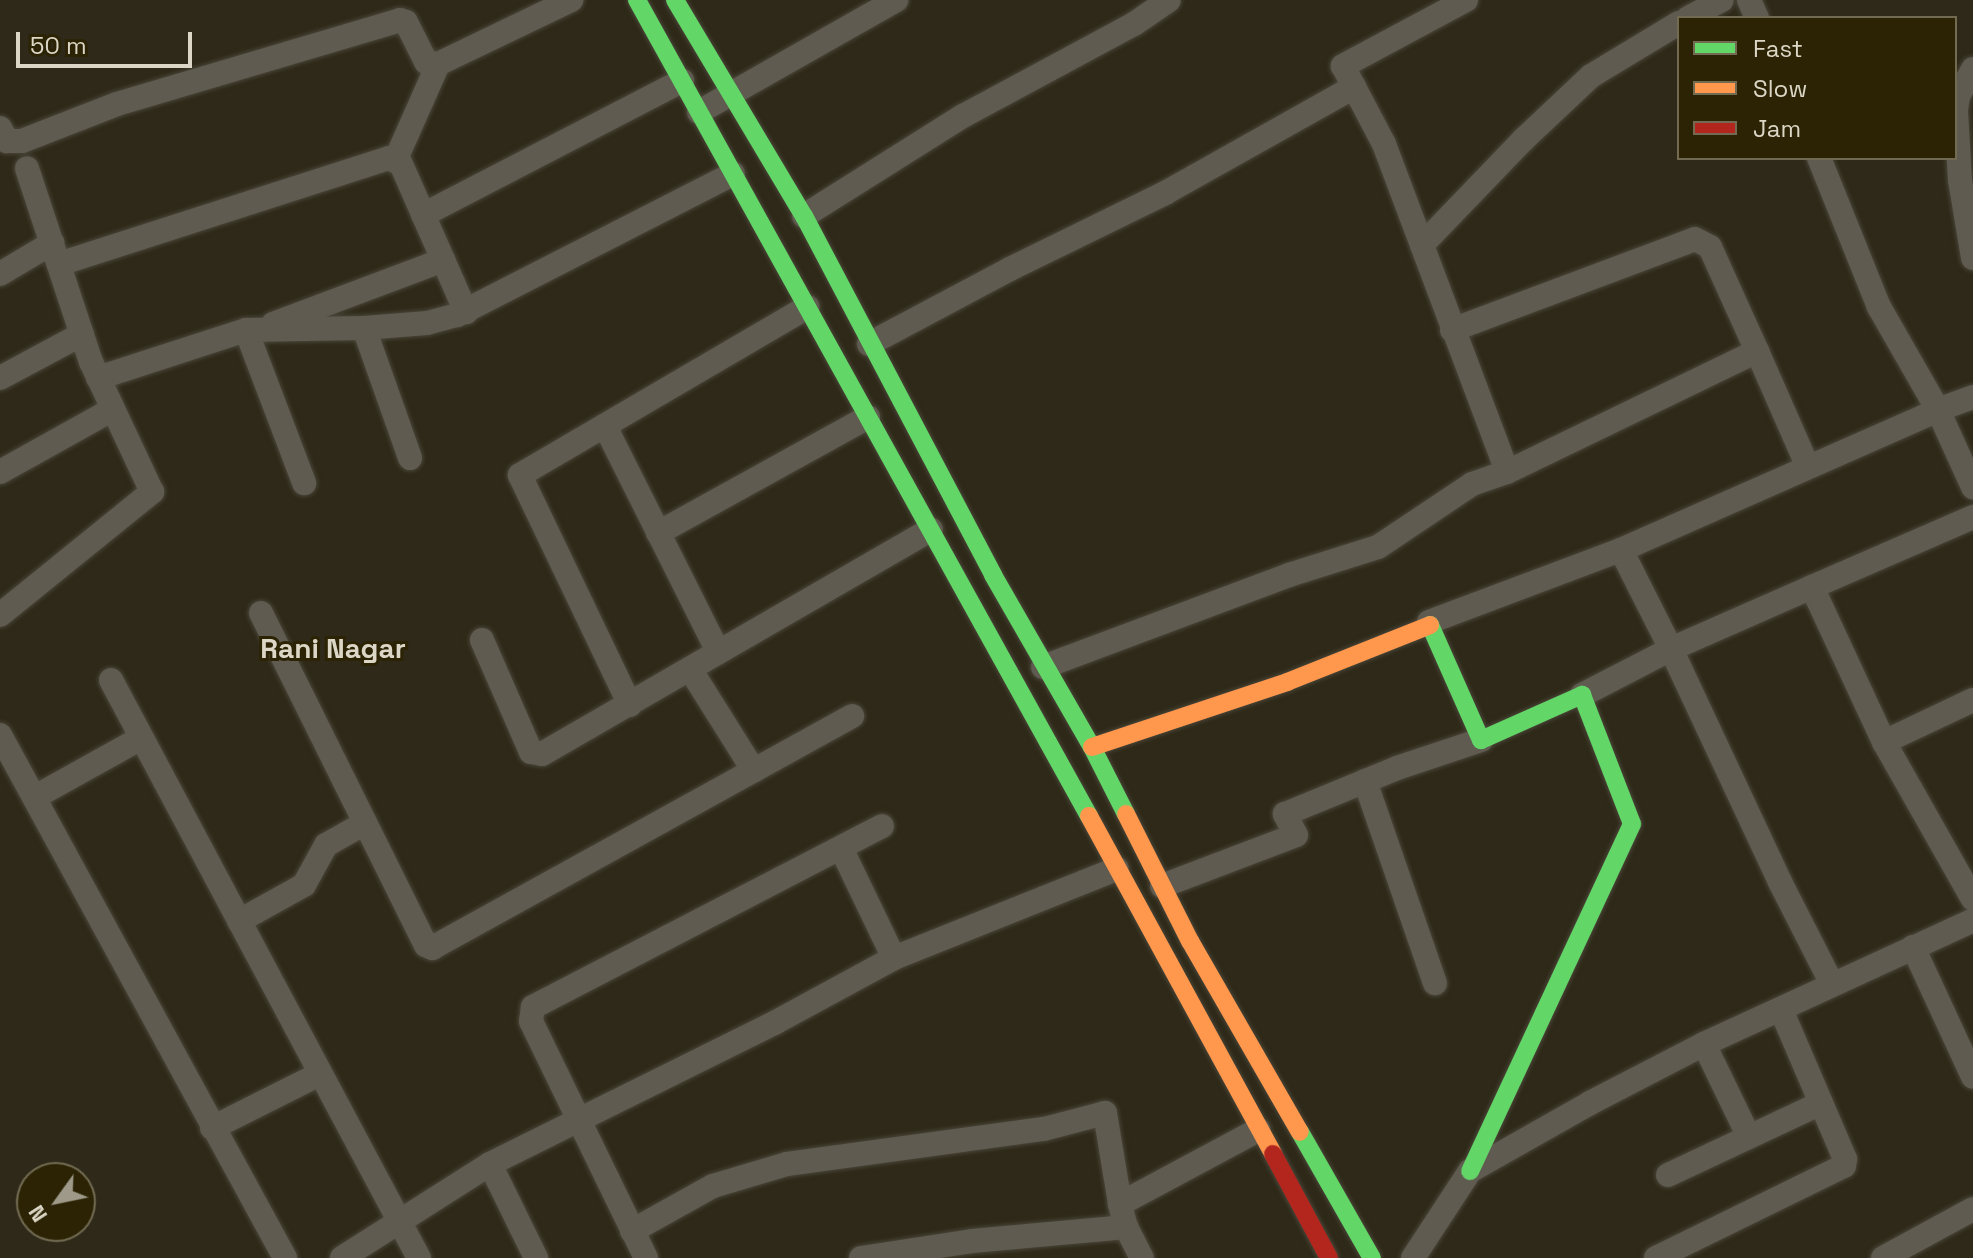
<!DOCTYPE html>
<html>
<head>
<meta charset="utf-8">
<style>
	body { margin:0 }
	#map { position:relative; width:1973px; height:1258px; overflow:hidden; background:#2e2918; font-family:"Space Grotesk",sans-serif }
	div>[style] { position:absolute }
	.roads { filter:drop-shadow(0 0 2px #494538) drop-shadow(0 0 2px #494538) }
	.street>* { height:24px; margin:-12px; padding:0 12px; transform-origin:12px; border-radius:12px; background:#5f5b50 }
	.fast>* { height:18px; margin:-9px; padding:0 9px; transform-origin:9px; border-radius:9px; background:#63d668 }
	.slow>* { height:18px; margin:-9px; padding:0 9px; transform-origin:9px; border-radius:9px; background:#ff974d }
	.jam>* { height:18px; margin:-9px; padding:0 9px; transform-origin:9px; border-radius:9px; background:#b3261e }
	span { translate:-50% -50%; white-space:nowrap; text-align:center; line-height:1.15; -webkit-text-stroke:6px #2c2305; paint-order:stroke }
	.neighbourhood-label { font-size:28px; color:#dbd6c5; font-weight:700 }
	.legend { position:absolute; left:1677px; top:16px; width:280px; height:144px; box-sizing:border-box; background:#2c2305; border:2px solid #726b52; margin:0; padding:10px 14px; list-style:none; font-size:24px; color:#dbd6c5 }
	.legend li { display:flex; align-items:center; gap:16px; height:40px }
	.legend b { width:40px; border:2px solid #726b52 }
	.north { position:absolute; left:16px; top:1162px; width:80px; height:80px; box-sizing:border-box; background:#2c2305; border:2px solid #726b52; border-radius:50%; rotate:237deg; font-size:22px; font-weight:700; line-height:32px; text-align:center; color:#dbd6c5 }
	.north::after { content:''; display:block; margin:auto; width:28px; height:36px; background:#9e9988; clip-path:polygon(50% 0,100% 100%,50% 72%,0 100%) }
	.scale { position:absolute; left:16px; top:32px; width:176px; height:36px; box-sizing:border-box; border:4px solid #dbd6c5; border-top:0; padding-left:10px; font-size:24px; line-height:28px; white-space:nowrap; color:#dbd6c5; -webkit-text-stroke:6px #2c2305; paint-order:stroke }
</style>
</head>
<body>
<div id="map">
	<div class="roads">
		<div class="street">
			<i style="left:1466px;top:0;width:140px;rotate:151.8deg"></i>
			<i style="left:1343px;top:66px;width:88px;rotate:62.3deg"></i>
			<i style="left:1384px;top:144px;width:350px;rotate:69.4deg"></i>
			<i style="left:1749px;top:0;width:20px;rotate:66deg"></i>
			<i style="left:1688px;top:18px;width:38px;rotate:-28deg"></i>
			<i style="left:1973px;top:69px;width:31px;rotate:119deg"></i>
			<i style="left:1958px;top:96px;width:15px;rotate:98deg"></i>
			<i style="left:1956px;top:111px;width:69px;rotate:86.7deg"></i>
			<i style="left:1960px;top:180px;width:79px;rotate:80.5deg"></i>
			<i style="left:699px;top:112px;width:227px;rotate:-29.6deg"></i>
			<i style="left:0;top:128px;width:15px;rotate:62deg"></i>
			<i style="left:7px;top:141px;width:15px"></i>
			<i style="left:22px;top:141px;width:102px;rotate:-21.3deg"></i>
			<i style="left:117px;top:104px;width:295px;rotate:-16.5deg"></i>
			<i style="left:400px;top:20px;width:6px;rotate:18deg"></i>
			<i style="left:406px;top:22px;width:45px;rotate:63.4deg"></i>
			<i style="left:426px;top:62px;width:12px;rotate:9deg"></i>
			<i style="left:438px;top:64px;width:148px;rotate:-25.7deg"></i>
			<i style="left:396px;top:159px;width:104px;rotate:-66.1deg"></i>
			<i style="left:423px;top:215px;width:292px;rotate:-27.4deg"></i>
			<i style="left:804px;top:216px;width:188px;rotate:-32.2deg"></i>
			<i style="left:963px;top:116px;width:194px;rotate:-28.3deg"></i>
			<i style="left:1134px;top:24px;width:42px;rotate:-34.4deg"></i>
			<i style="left:1422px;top:245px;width:146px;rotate:-46.1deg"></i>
			<i style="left:1523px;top:140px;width:93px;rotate:-43.3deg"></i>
			<i style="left:1591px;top:76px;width:103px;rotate:-31.1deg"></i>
			<i style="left:59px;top:264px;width:347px;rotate:-17.8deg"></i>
			<i style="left:389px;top:158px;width:13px;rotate:27deg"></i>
			<i style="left:401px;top:164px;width:162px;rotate:66.3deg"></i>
			<i style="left:0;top:274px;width:61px;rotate:-30.8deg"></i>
			<i style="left:273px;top:324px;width:182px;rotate:-20.6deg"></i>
			<i style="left:364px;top:328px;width:138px;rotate:70.5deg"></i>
			<i style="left:246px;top:330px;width:164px;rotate:69.2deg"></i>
			<i style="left:1452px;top:330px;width:259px;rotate:-20.5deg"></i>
			<i style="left:1695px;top:239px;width:17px;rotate:28deg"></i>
			<i style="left:1710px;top:247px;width:114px;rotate:65.7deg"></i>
			<i style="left:869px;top:344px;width:160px;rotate:-28deg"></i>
			<i style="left:1010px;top:269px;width:173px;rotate:-26.1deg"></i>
			<i style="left:1165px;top:193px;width:217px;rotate:-29.3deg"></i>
			<i style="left:0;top:378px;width:93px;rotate:-28.2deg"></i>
			<i style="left:98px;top:378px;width:156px;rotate:-18deg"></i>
			<i style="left:246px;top:330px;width:118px;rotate:-1deg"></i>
			<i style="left:364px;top:328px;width:63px;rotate:-4.5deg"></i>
			<i style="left:427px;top:323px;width:31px;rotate:-15deg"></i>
			<i style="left:457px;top:315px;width:310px;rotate:-27.1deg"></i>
			<i style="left:1973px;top:397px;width:37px;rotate:160deg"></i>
			<i style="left:1938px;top:410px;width:85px;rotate:65.6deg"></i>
			<i style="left:605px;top:426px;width:253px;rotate:63.4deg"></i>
			<i style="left:0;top:472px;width:129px;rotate:-29.1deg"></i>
			<i style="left:1973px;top:517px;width:176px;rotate:156.5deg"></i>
			<i style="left:1812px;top:587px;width:171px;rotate:65.1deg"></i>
			<i style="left:1884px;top:742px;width:180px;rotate:60.5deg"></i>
			<i style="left:658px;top:533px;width:240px;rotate:-28.9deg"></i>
			<i style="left:1621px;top:550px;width:111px;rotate:63.2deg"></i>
			<i style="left:1671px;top:649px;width:154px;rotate:-23.7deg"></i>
			<i style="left:261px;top:613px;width:371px;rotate:63.6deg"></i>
			<i style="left:426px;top:945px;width:7px;rotate:27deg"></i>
			<i style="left:432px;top:948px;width:480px;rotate:-28.9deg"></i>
			<i style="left:0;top:615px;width:196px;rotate:-39deg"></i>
			<i style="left:152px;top:492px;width:144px;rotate:-115.1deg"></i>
			<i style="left:91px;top:362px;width:204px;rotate:-108.3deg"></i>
			<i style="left:1429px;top:622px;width:205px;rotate:-20.6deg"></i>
			<i style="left:1621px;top:550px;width:347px;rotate:-23.8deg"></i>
			<i style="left:1938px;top:410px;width:119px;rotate:-119.8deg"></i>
			<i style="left:1879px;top:307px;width:161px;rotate:-111.9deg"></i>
			<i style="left:482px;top:640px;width:122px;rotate:66.4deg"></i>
			<i style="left:531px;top:752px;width:11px;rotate:10deg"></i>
			<i style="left:542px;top:754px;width:449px;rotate:-30deg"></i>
			<i style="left:1043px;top:667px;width:263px;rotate:-20.5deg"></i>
			<i style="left:1289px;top:575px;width:93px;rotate:-17.5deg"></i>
			<i style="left:1378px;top:547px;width:113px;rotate:-33.8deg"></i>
			<i style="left:1472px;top:484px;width:37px;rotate:-19deg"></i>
			<i style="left:1507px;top:472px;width:278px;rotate:-25.8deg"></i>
			<i style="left:1757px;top:351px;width:124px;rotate:66.3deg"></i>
			<i style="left:690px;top:669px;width:120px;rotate:57.9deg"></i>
			<i style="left:111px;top:680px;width:655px;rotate:61.95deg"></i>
			<i style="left:1582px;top:695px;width:100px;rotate:-27.3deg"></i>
			<i style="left:1671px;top:649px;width:257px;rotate:64.9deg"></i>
			<i style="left:1780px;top:882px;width:114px;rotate:63deg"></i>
			<i style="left:630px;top:705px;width:255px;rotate:-115.6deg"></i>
			<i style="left:520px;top:475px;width:333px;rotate:-30.3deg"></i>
			<i style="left:0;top:735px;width:596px;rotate:61.41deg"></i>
			<i style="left:1884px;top:742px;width:98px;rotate:-25.3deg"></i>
			<i style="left:1365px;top:781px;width:214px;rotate:70.9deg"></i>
			<i style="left:35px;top:797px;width:121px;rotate:-29.1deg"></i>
			<i style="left:841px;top:848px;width:122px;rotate:64.3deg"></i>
			<i style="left:1162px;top:886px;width:143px;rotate:-20.8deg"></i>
			<i style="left:1296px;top:835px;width:24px;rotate:-118deg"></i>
			<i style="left:1285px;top:814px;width:121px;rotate:-22.3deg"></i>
			<i style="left:1397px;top:768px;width:89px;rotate:-18.4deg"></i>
			<i style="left:239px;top:921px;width:74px;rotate:-29deg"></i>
			<i style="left:304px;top:885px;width:46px;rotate:-61.2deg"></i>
			<i style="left:326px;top:845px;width:45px;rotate:-29.4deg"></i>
			<i style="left:1913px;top:947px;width:143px;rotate:65.2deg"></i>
			<i style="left:1704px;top:1044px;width:103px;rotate:64.2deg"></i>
			<i style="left:212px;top:1128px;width:121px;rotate:-26.6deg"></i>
			<i style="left:490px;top:1164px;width:105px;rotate:63.9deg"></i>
			<i style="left:1668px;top:1175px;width:169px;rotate:-25.2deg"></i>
			<i style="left:1126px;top:1227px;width:35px;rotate:63deg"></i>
			<i style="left:632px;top:1231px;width:93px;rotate:-29.1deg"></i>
			<i style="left:713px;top:1186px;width:77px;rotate:-16.6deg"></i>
			<i style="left:787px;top:1164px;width:259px;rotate:-7.8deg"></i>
			<i style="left:1044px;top:1129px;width:63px;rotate:-14.7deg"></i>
			<i style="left:1105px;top:1113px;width:92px;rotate:80.6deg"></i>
			<i style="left:342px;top:1258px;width:175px;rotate:-32.4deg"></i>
			<i style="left:490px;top:1164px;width:319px;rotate:-26.4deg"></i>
			<i style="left:776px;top:1022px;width:134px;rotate:-28.5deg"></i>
			<i style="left:894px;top:958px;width:240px;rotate:-21.8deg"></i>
			<i style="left:646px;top:1258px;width:263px;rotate:-115.9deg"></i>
			<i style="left:531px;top:1021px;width:14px;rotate:-82deg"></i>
			<i style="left:533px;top:1007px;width:393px;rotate:-27.4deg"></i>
			<i style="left:861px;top:1258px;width:112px;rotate:-8.7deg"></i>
			<i style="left:972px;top:1241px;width:155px;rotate:-5.2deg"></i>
			<i style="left:1126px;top:1227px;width:24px;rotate:-105deg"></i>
			<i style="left:1120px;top:1204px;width:157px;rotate:-28.2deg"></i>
			<i style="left:1413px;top:1258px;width:104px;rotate:-56.8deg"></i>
			<i style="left:1470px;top:1171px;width:138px;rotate:-29.5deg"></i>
			<i style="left:1590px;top:1103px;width:128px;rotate:-27.4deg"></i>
			<i style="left:1704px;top:1044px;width:296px;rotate:-24.7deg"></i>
			<i style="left:1656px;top:1258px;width:209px;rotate:-26.1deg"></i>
			<i style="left:1844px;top:1166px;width:7px;rotate:-82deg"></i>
			<i style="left:1845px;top:1159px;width:162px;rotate:-113.2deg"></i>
			<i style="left:1883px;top:1258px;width:102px;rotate:-28.6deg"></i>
		</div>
		<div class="fast">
			<i style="left:637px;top:0;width:933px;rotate:61.02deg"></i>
			<i style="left:675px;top:0;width:252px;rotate:59.2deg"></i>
			<i style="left:804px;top:216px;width:406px;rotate:62.2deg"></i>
			<i style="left:993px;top:575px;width:198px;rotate:60.1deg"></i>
			<i style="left:1092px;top:747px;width:75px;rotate:63.1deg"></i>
			<i style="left:1430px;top:625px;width:126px;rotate:66.1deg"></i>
			<i style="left:1481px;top:740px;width:111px;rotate:-24deg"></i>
			<i style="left:1582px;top:695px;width:138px;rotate:68.8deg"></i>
			<i style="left:1632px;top:824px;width:383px;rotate:115deg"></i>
			<i style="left:1300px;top:1132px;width:145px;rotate:60.3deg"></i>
		</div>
		<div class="slow">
			<i style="left:1092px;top:747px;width:206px;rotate:-18.4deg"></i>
			<i style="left:1287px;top:682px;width:154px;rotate:-21.7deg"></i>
			<i style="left:1126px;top:814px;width:142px;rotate:63.3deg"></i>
			<i style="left:1190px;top:941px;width:220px;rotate:60.1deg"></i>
			<i style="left:1089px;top:816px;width:385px;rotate:61.4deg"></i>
		</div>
		<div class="jam">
			<i style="left:1273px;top:1154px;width:118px;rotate:61.7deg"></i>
		</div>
	</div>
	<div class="neighbourhood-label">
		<span style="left:333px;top:648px">Rani Nagar</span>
	</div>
	<ul class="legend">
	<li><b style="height:10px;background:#63d668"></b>Fast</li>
	<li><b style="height:10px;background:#ff974d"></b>Slow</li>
	<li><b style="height:10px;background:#b3261e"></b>Jam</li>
	</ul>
	<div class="north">N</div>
	<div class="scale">50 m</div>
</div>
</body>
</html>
